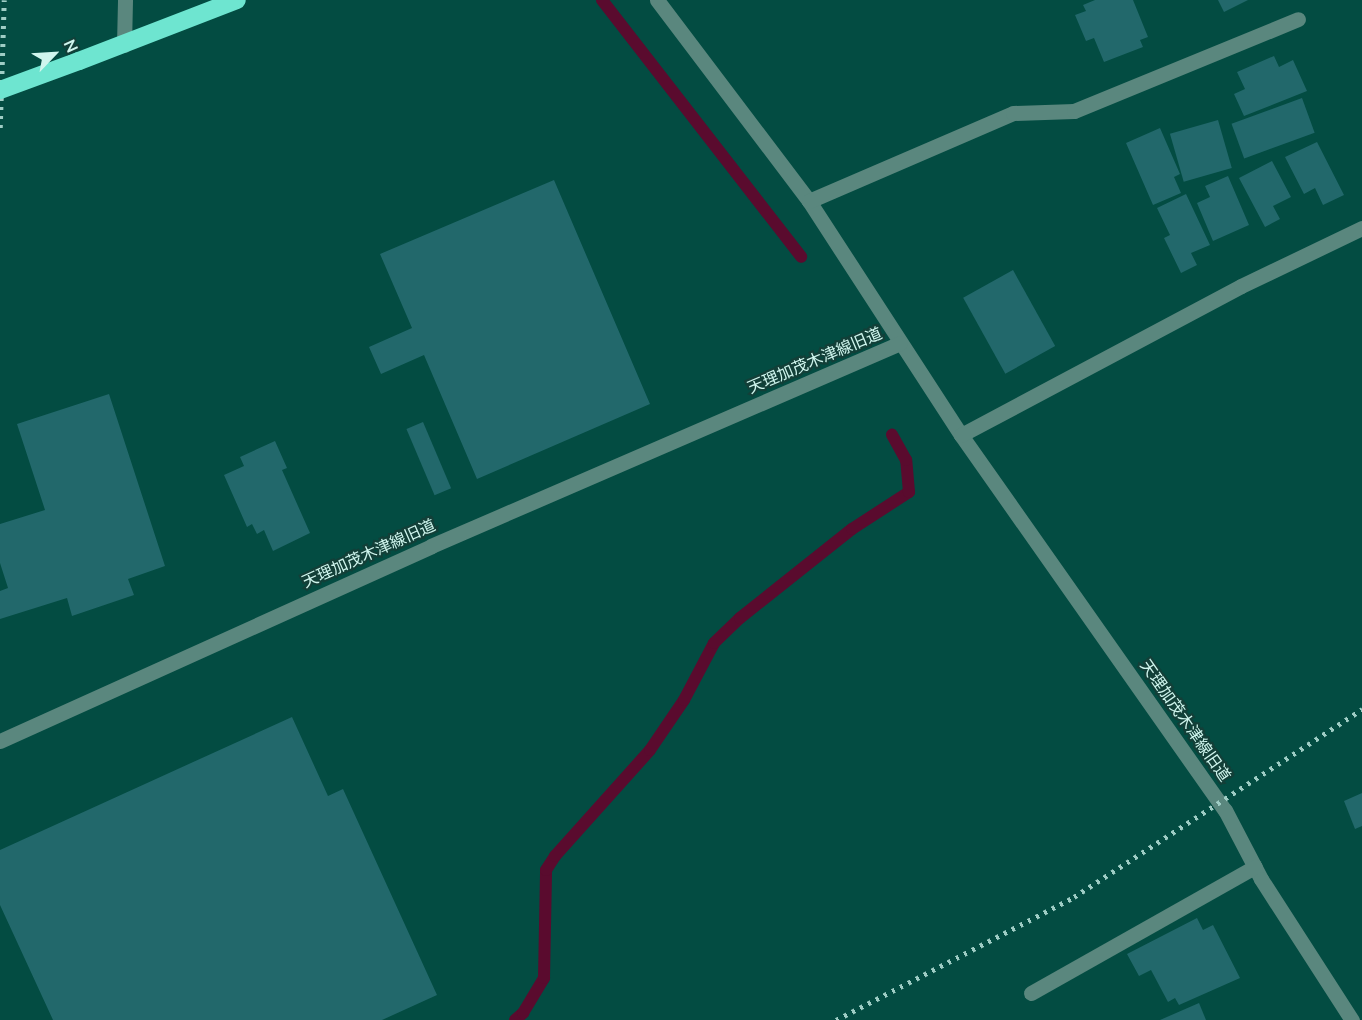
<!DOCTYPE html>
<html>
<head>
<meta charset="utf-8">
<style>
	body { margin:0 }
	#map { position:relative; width:1362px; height:1020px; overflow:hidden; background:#034c42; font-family:"Nunito Sans","Noto Sans JP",sans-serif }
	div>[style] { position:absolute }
	.stream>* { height:12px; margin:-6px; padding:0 6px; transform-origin:6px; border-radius:6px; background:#5a0b2e }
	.building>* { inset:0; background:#22686b; transform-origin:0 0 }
	.minor>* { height:15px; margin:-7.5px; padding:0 7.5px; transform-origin:7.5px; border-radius:7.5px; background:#5a877e }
	.highway>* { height:18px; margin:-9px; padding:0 9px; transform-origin:9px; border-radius:9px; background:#6ee5d0 }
	.rail>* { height:4.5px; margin-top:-2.25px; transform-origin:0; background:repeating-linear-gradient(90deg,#9fcdc5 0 3px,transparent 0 9px) }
	.highway-bridge>* { height:18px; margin:-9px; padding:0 9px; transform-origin:9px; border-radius:9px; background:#6ee5d0 }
	span { translate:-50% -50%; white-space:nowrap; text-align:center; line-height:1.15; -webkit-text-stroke:4.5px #133f38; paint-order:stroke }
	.street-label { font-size:16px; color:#d0f6ee }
	.north { position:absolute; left:24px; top:24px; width:60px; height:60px; -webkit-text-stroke:4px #133f38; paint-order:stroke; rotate:65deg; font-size:16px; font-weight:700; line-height:24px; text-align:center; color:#d0f6ee }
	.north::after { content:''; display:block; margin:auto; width:21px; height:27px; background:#d0f6ee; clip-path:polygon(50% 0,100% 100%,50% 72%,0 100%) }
</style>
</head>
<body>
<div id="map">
	<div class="stream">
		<i style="left:602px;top:0;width:325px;rotate:52.2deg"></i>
		<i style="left:515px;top:1020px;width:11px;rotate:-41deg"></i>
		<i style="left:523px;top:1013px;width:41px;rotate:-59deg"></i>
		<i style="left:544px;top:978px;width:108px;rotate:-88.9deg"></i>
		<i style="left:546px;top:870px;width:17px;rotate:-57deg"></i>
		<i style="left:555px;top:856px;width:142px;rotate:-48.1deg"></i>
		<i style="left:650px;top:750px;width:60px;rotate:-55.8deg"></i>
		<i style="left:684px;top:700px;width:64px;rotate:-62.2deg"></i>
		<i style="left:714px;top:643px;width:36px;rotate:-44deg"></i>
		<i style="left:740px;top:618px;width:143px;rotate:-38.5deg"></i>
		<i style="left:852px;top:529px;width:68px;rotate:-33deg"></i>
		<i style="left:909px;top:492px;width:32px;rotate:-95deg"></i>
		<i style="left:906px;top:460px;width:29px;rotate:-119deg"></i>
	</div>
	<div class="building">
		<i style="clip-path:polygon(1095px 0,1133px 0,1148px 37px,1140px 40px,1143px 47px,1104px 62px,1094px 38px,1086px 41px,1075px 15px,1086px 11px,1083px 5px)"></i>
		<i style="clip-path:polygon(1218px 0,1248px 0,1224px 12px)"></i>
		<i style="clip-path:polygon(1274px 56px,1279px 67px,1293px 60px,1307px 91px,1244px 116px,1234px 94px,1245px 89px,1237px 72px)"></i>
		<i style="left:1302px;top:98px;width:37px;height:75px;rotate:70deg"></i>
		<i style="left:1218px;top:120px;width:50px;height:50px;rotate:74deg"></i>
		<i style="clip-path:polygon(1160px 128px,1180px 174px,1174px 177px,1181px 193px,1153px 205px,1126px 143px)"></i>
		<i style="clip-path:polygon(1317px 142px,1344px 195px,1323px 205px,1315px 188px,1304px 194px,1285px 157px)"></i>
		<i style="clip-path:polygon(1272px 161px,1291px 197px,1273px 206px,1280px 219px,1265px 227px,1239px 178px)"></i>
		<i style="clip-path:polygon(1228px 176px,1249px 225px,1213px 241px,1197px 203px,1210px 197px,1205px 186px)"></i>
		<i style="clip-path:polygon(554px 180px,650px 404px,477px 479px,424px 355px,381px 374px,369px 347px,412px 328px,380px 254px)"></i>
		<i style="clip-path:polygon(1186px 194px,1210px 245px,1191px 253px,1197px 265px,1181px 273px,1164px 238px,1170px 235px,1157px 208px)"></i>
		<i style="left:1013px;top:270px;width:87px;height:57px;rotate:61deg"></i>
		<i style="clip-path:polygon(109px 394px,165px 566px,128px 579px,134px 595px,72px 616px,67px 598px,0 619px,0 591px,8px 588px,0 563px,0 524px,45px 510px,17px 424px)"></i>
		<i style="left:423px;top:422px;width:72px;height:18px;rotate:67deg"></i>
		<i style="clip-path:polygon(275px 441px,287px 468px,282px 470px,310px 533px,273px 551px,264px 530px,257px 534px,252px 524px,247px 527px,224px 475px,244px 466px,240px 457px)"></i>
		<i style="clip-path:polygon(292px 717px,328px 796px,343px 789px,437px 995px,382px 1020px,53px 1020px,0 905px,0 850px)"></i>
		<i style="clip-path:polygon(1362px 793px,1362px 826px,1355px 829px,1344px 801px)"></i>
		<i style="clip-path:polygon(1197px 918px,1203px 930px,1213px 925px,1240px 978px,1179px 1005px,1175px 998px,1168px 1002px,1151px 970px,1139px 976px,1127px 954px)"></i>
		<i style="clip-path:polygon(1199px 1003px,1206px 1020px,1160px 1020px)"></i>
	</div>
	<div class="minor">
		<i style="left:657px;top:0;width:252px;rotate:52.9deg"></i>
		<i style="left:809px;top:201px;width:279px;rotate:57deg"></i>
		<i style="left:961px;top:435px;width:459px;rotate:54.9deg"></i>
		<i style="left:1225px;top:810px;width:78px;rotate:62.4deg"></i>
		<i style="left:1261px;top:879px;width:168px;rotate:57.2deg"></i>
		<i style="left:124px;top:45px;width:45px;rotate:-88.7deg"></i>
		<i style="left:809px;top:201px;width:222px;rotate:-23.3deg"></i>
		<i style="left:1013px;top:113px;width:61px;rotate:-1.9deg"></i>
		<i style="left:1074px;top:111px;width:242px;rotate:-22.3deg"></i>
		<i style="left:961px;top:435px;width:317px;rotate:-28deg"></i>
		<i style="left:1241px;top:286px;width:134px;rotate:-25.6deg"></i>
		<i style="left:0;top:741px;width:473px;rotate:-24.3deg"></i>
		<i style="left:431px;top:546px;width:511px;rotate:-23.4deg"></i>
		<i style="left:1031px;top:993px;width:257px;rotate:-29.4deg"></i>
	</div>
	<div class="highway">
		<i style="left:79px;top:61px;width:169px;rotate:-21.1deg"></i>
	</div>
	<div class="rail">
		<i style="left:0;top:128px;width:128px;rotate:-88.2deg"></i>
		<i style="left:836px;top:1020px;width:268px;rotate:-27.3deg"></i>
		<i style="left:1074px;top:897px;width:344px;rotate:-33.1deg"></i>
	</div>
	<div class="highway-bridge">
		<i style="left:0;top:90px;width:84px;rotate:-20.2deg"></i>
	</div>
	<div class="street-label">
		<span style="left:815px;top:361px;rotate:-23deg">天理加茂木津線旧道</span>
		<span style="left:369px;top:554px;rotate:-24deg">天理加茂木津線旧道</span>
		<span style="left:1185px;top:721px;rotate:55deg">天理加茂木津線旧道</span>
	</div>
	<div class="north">N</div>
</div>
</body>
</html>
